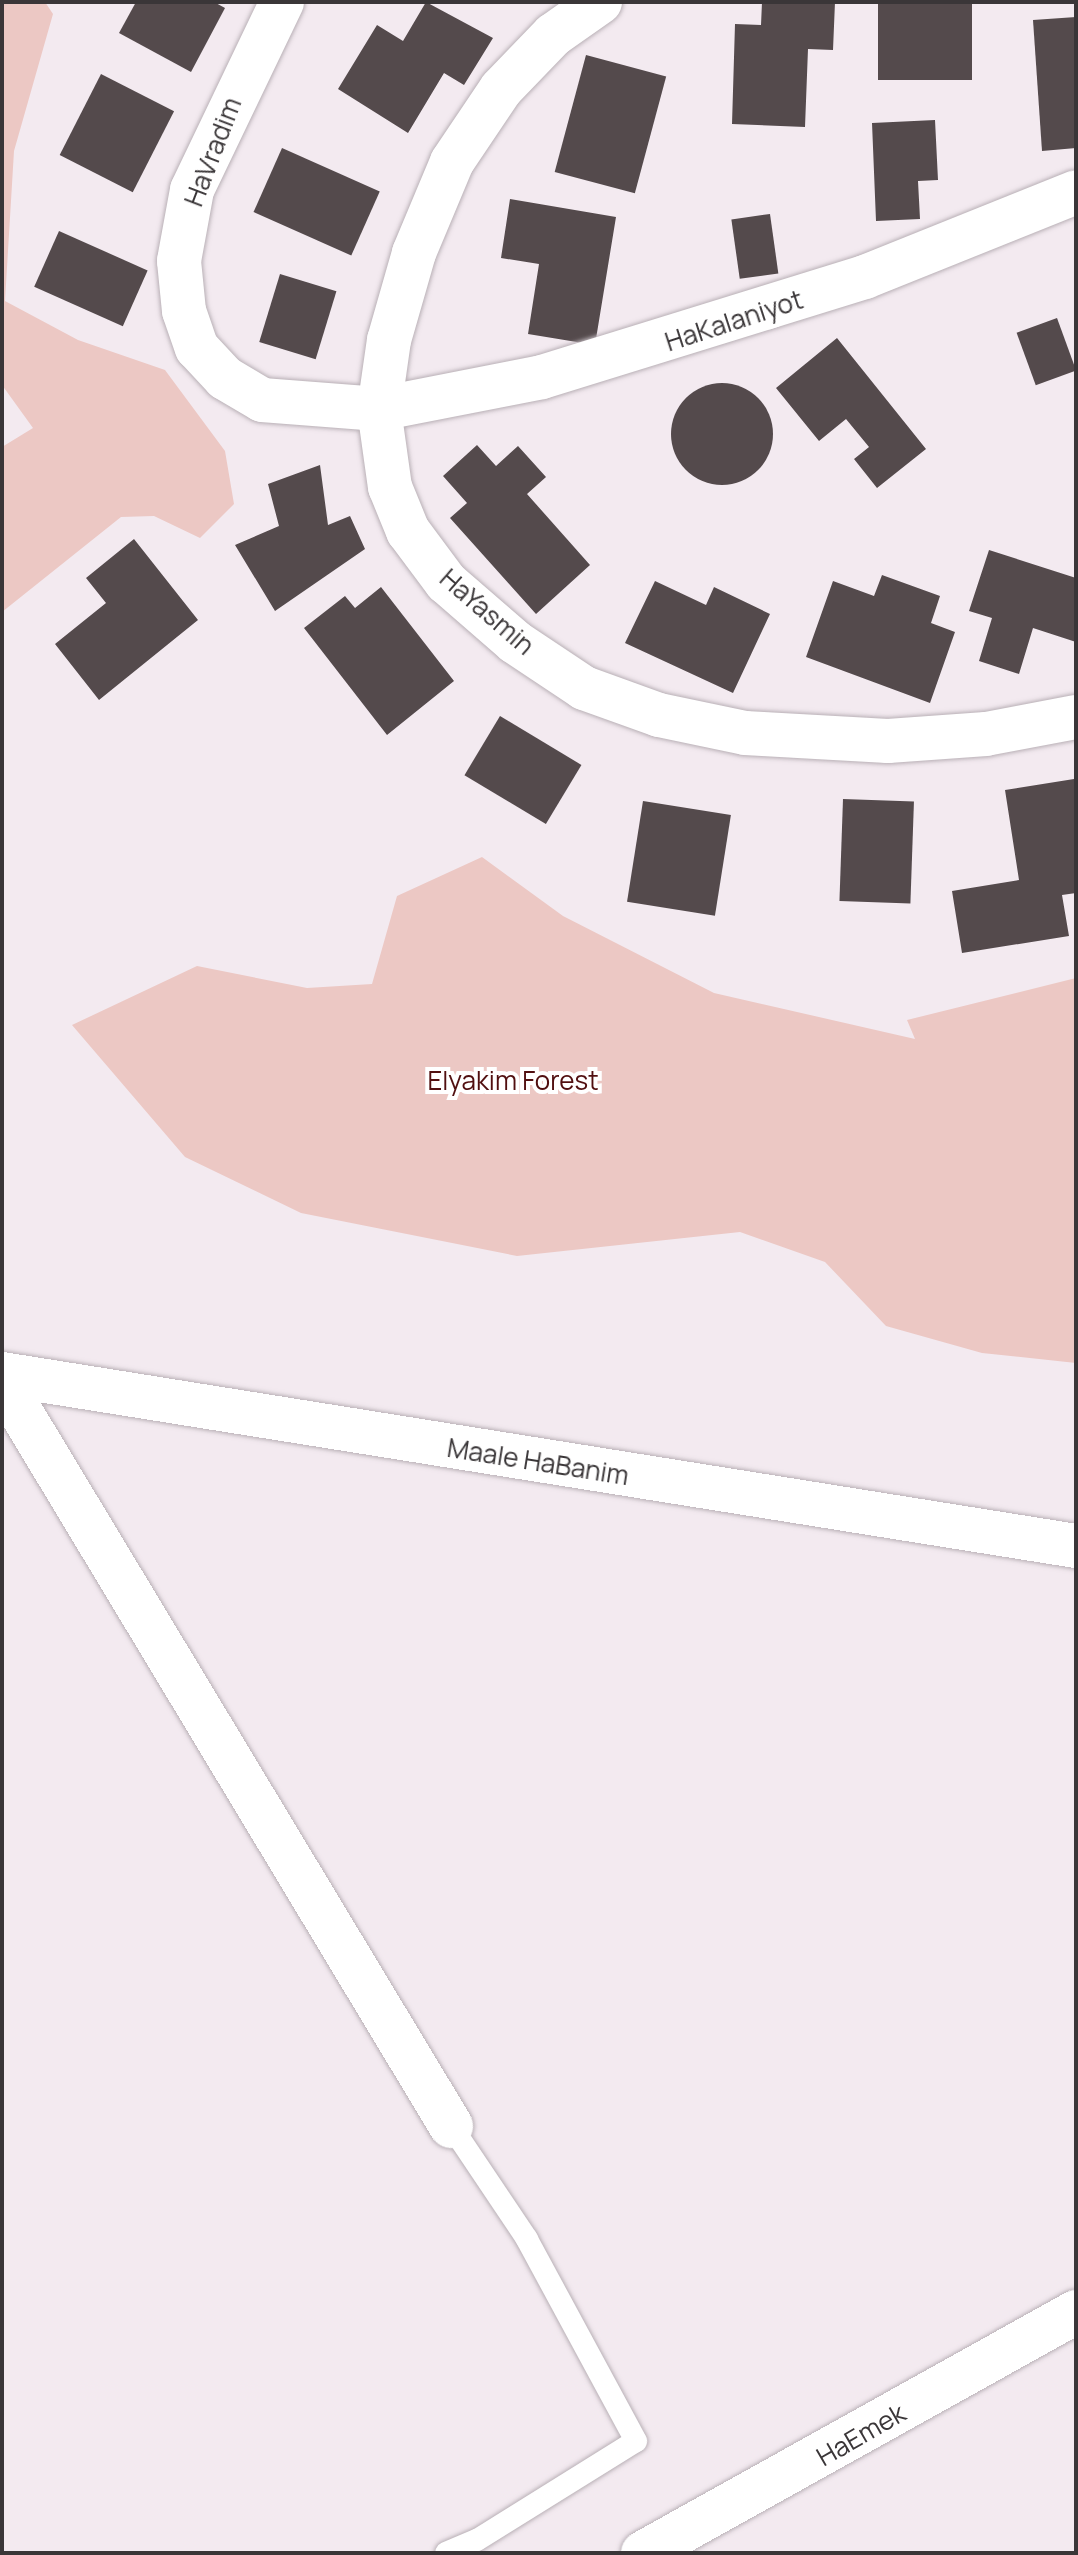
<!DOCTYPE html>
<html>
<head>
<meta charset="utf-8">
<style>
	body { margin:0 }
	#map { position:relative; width:1078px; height:2555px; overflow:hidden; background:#f3eaf0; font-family:Manrope,sans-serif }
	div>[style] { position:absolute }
	.green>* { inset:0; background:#ecc8c4 }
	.building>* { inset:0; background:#544a4c; transform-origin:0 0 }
	.round { border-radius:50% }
	.roads { filter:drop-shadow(0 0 2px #b9b0b6) drop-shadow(0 0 2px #b9b0b6) }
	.lane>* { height:22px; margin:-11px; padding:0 11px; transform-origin:11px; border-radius:11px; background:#fff }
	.street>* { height:44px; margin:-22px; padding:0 22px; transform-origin:22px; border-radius:22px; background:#fff }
	.secondary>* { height:44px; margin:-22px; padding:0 22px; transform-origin:22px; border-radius:22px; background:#fff }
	span { translate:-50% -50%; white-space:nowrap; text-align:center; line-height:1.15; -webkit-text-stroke:8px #fff; paint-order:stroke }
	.street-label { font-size:26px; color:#3a3638 }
	.park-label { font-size:26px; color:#510f10 }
	.frame { position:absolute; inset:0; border:4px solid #3a3638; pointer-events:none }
</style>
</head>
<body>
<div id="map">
	<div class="green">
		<i style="clip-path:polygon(2px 2px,45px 2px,53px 14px,14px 151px,5px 301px,78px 340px,165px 370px,225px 451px,234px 504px,200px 538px,154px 516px,121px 517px,2px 612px,2px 447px,33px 428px,2px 385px)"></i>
		<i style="clip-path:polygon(482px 857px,563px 916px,714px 993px,915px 1039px,907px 1020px,1076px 978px,1076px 1363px,982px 1353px,886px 1326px,825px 1262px,740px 1232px,517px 1256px,301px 1213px,185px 1157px,72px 1025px,197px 966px,307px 988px,372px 984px,397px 896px)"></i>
	</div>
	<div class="building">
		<i style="clip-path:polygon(136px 2px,214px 2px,225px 8px,191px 72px,119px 33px)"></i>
		<i style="clip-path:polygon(426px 2px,493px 38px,464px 85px,444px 73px,408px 133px,338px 89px,377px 25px,403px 41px)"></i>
		<i style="clip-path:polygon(762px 2px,835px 2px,833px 50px,808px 49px,805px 127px,732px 124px,735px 24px,761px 25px)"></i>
		<i style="left:878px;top:2px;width:94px;height:78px"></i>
		<i style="clip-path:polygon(1076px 17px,1076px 148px,1042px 151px,1033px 20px)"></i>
		<i style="left:586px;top:55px;width:83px;height:121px;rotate:15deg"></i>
		<i style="left:101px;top:74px;width:82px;height:91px;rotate:27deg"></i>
		<i style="clip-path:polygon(935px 120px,938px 180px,918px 181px,920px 219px,876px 221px,872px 123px)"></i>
		<i style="left:282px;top:148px;width:107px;height:70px;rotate:24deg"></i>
		<i style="clip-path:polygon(510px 199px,616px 217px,595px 345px,528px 334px,539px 264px,501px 258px)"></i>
		<i style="left:770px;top:214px;width:60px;height:39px;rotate:82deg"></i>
		<i style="left:59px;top:231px;width:97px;height:61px;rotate:24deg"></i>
		<i style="left:280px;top:274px;width:59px;height:71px;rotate:17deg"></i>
		<i style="left:1057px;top:318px;width:56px;height:43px;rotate:70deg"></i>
		<i style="clip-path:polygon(837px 338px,926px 449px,877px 488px,854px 459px,869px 447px,846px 419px,819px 441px,776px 388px)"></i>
		<i class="round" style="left:671px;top:383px;width:102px;height:102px"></i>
		<i style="clip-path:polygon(477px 445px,496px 466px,518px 446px,546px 477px,527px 494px,590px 565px,536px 614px,450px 518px,467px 503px,443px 476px)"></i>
		<i style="clip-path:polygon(320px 465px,328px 525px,350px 516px,365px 549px,275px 611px,235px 545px,279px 526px,268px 484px)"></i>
		<i style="clip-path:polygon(134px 539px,198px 620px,99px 700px,55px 644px,106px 603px,86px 578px)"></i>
		<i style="clip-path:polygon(989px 550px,1076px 578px,1076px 642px,1033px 628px,1019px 674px,979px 661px,992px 618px,969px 611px)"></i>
		<i style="clip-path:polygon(882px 575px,940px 596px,931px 623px,955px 632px,930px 703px,806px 657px,833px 581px,874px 596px)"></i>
		<i style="clip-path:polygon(655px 581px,706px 605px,714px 587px,770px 614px,733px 693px,625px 643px)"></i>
		<i style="clip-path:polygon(381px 587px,454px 681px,387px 735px,304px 628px,345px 596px,355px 608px)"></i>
		<i style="left:500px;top:716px;width:95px;height:69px;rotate:31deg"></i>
		<i style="clip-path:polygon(1074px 779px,1076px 893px,1062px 895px,1069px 936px,962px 953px,952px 891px,1019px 880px,1005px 790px)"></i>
		<i style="left:843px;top:799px;width:71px;height:102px;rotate:2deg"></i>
		<i style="left:643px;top:801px;width:89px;height:102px;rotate:9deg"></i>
	</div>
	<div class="roads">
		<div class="lane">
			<i style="left:446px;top:2553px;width:34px;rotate:-23deg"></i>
			<i style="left:477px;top:2540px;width:187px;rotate:-31.9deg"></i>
			<i style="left:636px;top:2441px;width:230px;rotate:-118.4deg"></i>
			<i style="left:527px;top:2239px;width:136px;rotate:-123.9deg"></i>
		</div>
		<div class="street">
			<i style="left:282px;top:2px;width:208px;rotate:115.6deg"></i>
			<i style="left:192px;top:190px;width:72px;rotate:100.4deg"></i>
			<i style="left:179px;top:261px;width:50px;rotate:84.3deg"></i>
			<i style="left:184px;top:311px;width:39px;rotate:71deg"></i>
			<i style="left:197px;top:348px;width:41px;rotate:47deg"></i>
			<i style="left:225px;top:378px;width:43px;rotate:30.7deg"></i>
			<i style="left:262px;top:400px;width:117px;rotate:4.4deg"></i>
			<i style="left:379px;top:409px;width:166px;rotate:-11.1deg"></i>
			<i style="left:542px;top:377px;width:338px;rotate:-17.2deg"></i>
			<i style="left:865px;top:277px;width:227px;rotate:-21.9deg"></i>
			<i style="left:600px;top:2px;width:57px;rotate:144.9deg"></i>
			<i style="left:553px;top:35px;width:75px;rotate:133.9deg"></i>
			<i style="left:501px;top:89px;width:88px;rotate:123.9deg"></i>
			<i style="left:452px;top:162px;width:99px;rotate:112.7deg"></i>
			<i style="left:414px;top:253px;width:91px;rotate:106deg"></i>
			<i style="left:389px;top:340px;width:70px;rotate:98.2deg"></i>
			<i style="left:379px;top:409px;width:79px;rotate:82deg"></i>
			<i style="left:390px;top:487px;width:48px;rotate:67.8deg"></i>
			<i style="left:408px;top:531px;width:64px;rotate:53.3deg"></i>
			<i style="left:446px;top:582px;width:91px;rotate:41deg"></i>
			<i style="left:515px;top:642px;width:83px;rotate:33.7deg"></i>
			<i style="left:584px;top:688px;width:80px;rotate:19.8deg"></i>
			<i style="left:659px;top:715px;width:88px;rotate:11.8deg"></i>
			<i style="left:745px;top:733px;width:143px;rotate:3.2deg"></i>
			<i style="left:888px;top:741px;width:98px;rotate:-4.1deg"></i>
			<i style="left:986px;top:734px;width:92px;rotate:-10.7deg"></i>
			<i style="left:2px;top:1374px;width:1088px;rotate:9.1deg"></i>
			<i style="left:2px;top:1381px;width:870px;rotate:58.92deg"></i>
		</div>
		<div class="secondary">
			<i style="left:643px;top:2553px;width:496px;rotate:-29.1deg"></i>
		</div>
	</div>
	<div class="street-label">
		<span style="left:213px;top:152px;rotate:-69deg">HaVradim</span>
		<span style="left:734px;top:321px;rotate:-18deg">HaKalaniyot</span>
		<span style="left:487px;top:612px;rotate:41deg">HaYasmin</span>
		<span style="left:538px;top:1462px;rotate:9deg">Maale HaBanim</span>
		<span style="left:861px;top:2435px;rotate:-30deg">HaEmek</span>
	</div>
	<div class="park-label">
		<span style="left:513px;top:1081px">Elyakim Forest</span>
	</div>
	<div class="frame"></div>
</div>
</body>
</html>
